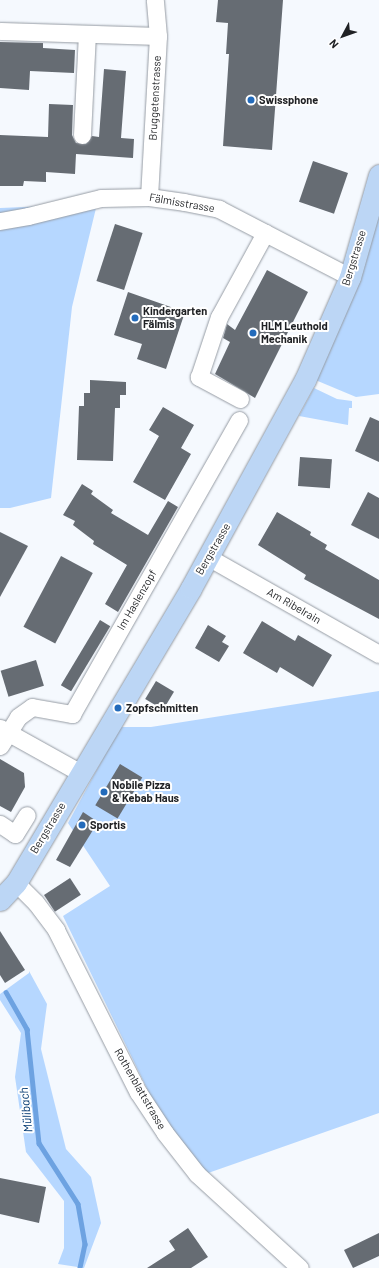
<!DOCTYPE html>
<html>
<head>
<meta charset="utf-8">
<style>
	body { margin:0 }
	#map { position:relative; width:379px; height:1268px; overflow:hidden; background:#f5f9fe; font-family:Barlow,sans-serif }
	div>[style] { position:absolute }
	.green>* { inset:0; background:#b6d7ff }
	.stream>* { height:4.5px; margin:-2.25px; padding:0 2.25px; transform-origin:2.25px; border-radius:2.25px; background:#6da2e1 }
	.building>* { inset:0; background:#666c73; transform-origin:0 0 }
	.roads { filter:drop-shadow(0 0 1px #969ca4) drop-shadow(0 0 1px #969ca4) }
	.minor>* { height:17px; margin:-8.5px; padding:0 8.5px; transform-origin:8.5px; border-radius:8.5px; background:#fff }
	.major>* { height:21px; margin:-10.5px; padding:0 10.5px; transform-origin:10.5px; border-radius:10.5px; background:#bcd6f5 }
	.dots>* { width:11px; height:11px; translate:-50% -50%; box-sizing:border-box; border:2px solid #fff; border-radius:50% }
	span { translate:-50% -50%; white-space:nowrap; text-align:center; line-height:1.15; -webkit-text-stroke:4px #fff; paint-order:stroke }
	.street-label { font-size:11px; color:#1f2124 }
	.poi-label { font-size:11px; color:#1f2124; font-weight:700 }
	.left { translate:0 -50%; text-align:left }
	.water-label { font-size:12px; color:#003871; font-style:italic }
	.north { position:absolute; left:323px; top:16px; width:40px; height:40px; -webkit-text-stroke:3px #fff; paint-order:stroke; rotate:229deg; font-size:11px; font-weight:700; line-height:16px; text-align:center; color:#1f2124 }
	.north::after { content:''; display:block; margin:auto; width:14px; height:18px; background:#1f2124; clip-path:polygon(50% 0,100% 100%,50% 72%,0 100%) }
</style>
</head>
<body>
<div id="map">
	<div class="green">
		<i style="clip-path:polygon(97px 204px,72px 307px,51px 498px,10px 508px,0 508px,0 208px)"></i>
		<i style="clip-path:polygon(379px 206px,379px 394px,356px 397px,313px 379px)"></i>
		<i style="clip-path:polygon(314px 388px,337px 399px,352px 401px,352px 408px,349px 408px,348px 425px,299px 416px)"></i>
		<i style="clip-path:polygon(379px 691px,379px 1113px,191px 1179px,63px 916px,110px 886px,68px 823px,120px 727px,151px 727px)"></i>
		<i style="clip-path:polygon(29px 971px,47px 1004px,41px 1049px,66px 1149px,91px 1177px,101px 1223px,84px 1268px,58px 1264px,64px 1248px,64px 1201px,26px 1152px,15px 1077px,21px 1033px,0 1000px,0 994px,29px 973px)"></i>
	</div>
	<div class="stream">
		<i style="left:6px;top:992px;width:43px;rotate:60.4deg"></i>
		<i style="left:27px;top:1029px;width:115px;rotate:84deg"></i>
		<i style="left:39px;top:1143px;width:72px;rotate:57.4deg"></i>
		<i style="left:78px;top:1204px;width:41px;rotate:80.1deg"></i>
		<i style="left:85px;top:1244px;width:25px;rotate:102deg"></i>
	</div>
	<div class="building">
		<i style="clip-path:polygon(218px 0,283px 0,272px 150px,223px 146px,229px 54px,226px 54px,228px 23px,216px 22px)"></i>
		<i style="clip-path:polygon(0 42px,43px 43px,43px 48px,75px 50px,74px 73px,30px 71px,29px 90px,0 88px)"></i>
		<i style="clip-path:polygon(104px 69px,126px 71px,121px 138px,134px 139px,133px 158px,76px 154px,75px 174px,46px 172px,46px 182px,24px 181px,23px 186px,0 186px,0 135px,48px 137px,49px 104px,73px 105px,72px 135px,76px 143px,86px 144px,92px 136px,99px 137px)"></i>
		<i style="left:313px;top:161px;width:37px;height:43px;rotate:19deg"></i>
		<i style="left:115px;top:224px;width:29px;height:60px;rotate:18deg"></i>
		<i style="clip-path:polygon(267px 270px,308px 292px,255px 398px,215px 374px,230px 342px,223px 338px,227px 324px,235px 330px)"></i>
		<i style="clip-path:polygon(128px 292px,185px 312px,166px 369px,137px 359px,142px 344px,114px 335px)"></i>
		<i style="clip-path:polygon(90px 380px,126px 382px,126px 395px,120px 395px,120px 408px,115px 408px,113px 461px,77px 460px,79px 406px,84px 406px,84px 393px,90px 393px)"></i>
		<i style="clip-path:polygon(163px 407px,194px 425px,181px 448px,191px 454px,165px 500px,133px 482px,159px 436px,149px 430px)"></i>
		<i style="clip-path:polygon(370px 417px,379px 421px,379px 462px,355px 451px)"></i>
		<i style="left:300px;top:457px;width:32px;height:29px;rotate:4deg"></i>
		<i style="clip-path:polygon(82px 484px,93px 491px,91px 494px,113px 510px,111px 513px,148px 535px,168px 501px,178px 507px,118px 612px,105px 604px,127px 565px,93px 544px,94px 541px,73px 525px,75px 521px,63px 515px)"></i>
		<i style="clip-path:polygon(368px 492px,379px 498px,379px 539px,351px 525px)"></i>
		<i style="clip-path:polygon(277px 512px,311px 532px,310px 535px,327px 545px,325px 549px,379px 580px,379px 619px,304px 579px,306px 575px,258px 545px)"></i>
		<i style="clip-path:polygon(0 532px,28px 546px,0 597px)"></i>
		<i style="left:61px;top:556px;width:36px;height:80px;rotate:28deg"></i>
		<i style="left:100px;top:620px;width:12px;height:76px;rotate:31deg"></i>
		<i style="clip-path:polygon(262px 621px,295px 641px,298px 635px,332px 655px,313px 687px,280px 667px,277px 673px,243px 653px)"></i>
		<i style="clip-path:polygon(208px 625px,226px 636px,222px 642px,229px 646px,219px 662px,195px 648px)"></i>
		<i style="left:36px;top:660px;width:27px;height:37px;rotate:73deg"></i>
		<i style="left:156px;top:681px;width:21px;height:21px;rotate:31deg"></i>
		<i style="clip-path:polygon(0 759px,24px 773px,25px 787px,11px 812px,0 806px)"></i>
		<i style="left:120px;top:764px;width:26px;height:48px;rotate:31deg"></i>
		<i style="clip-path:polygon(83px 812px,98px 822px,70px 867px,56px 860px)"></i>
		<i style="left:70px;top:878px;width:20px;height:31px;rotate:57deg"></i>
		<i style="clip-path:polygon(0 931px,25px 970px,5px 983px,0 975px)"></i>
		<i style="clip-path:polygon(0 1178px,46px 1187px,39px 1223px,0 1214px)"></i>
		<i style="clip-path:polygon(188px 1228px,208px 1257px,191px 1268px,147px 1268px,175px 1250px,169px 1241px)"></i>
		<i style="clip-path:polygon(379px 1233px,379px 1256px,353px 1268px,344px 1250px)"></i>
	</div>
	<div class="roads">
		<div class="minor">
			<i style="left:0;top:31px;width:158px;rotate:1.8deg"></i>
			<i style="left:82px;top:135px;width:101px;rotate:-87.2deg"></i>
			<i style="left:149px;top:197px;width:161px;rotate:-86.8deg"></i>
			<i style="left:158px;top:36px;width:36px;rotate:-95deg"></i>
			<i style="left:0;top:221px;width:28px;rotate:-10deg"></i>
			<i style="left:28px;top:216px;width:75px;rotate:-13.9deg"></i>
			<i style="left:101px;top:198px;width:48px;rotate:-1.2deg"></i>
			<i style="left:149px;top:197px;width:35px;rotate:8deg"></i>
			<i style="left:184px;top:202px;width:36px;rotate:11deg"></i>
			<i style="left:219px;top:209px;width:148px;rotate:27.4deg"></i>
			<i style="left:240px;top:399px;width:47px;rotate:-151.8deg"></i>
			<i style="left:199px;top:377px;width:63px;rotate:-71.6deg"></i>
			<i style="left:219px;top:317px;width:96px;rotate:-61.3deg"></i>
			<i style="left:208px;top:557px;width:197px;rotate:29.6deg"></i>
			<i style="left:0;top:728px;width:93px;rotate:29.1deg"></i>
			<i style="left:0;top:746px;width:34px;rotate:-58deg"></i>
			<i style="left:18px;top:717px;width:17px;rotate:-36deg"></i>
			<i style="left:32px;top:707px;width:41px;rotate:9.9deg"></i>
			<i style="left:72px;top:714px;width:338px;rotate:-60.4deg"></i>
			<i style="left:0;top:824px;width:18px;rotate:34deg"></i>
			<i style="left:15px;top:834px;width:22px;rotate:-58deg"></i>
			<i style="left:16px;top:883px;width:28px;rotate:45deg"></i>
			<i style="left:36px;top:903px;width:34px;rotate:53deg"></i>
			<i style="left:56px;top:930px;width:182px;rotate:63.2deg"></i>
			<i style="left:138px;top:1092px;width:49px;rotate:56.6deg"></i>
			<i style="left:165px;top:1133px;width:52px;rotate:52deg"></i>
			<i style="left:197px;top:1174px;width:139px;rotate:42.4deg"></i>
		</div>
		<div class="major">
			<i style="left:0;top:900px;width:23px;rotate:-47deg"></i>
			<i style="left:16px;top:883px;width:343px;rotate:-59.3deg"></i>
			<i style="left:191px;top:588px;width:237px;rotate:-61.3deg"></i>
			<i style="left:305px;top:380px;width:112px;rotate:-66.4deg"></i>
			<i style="left:350px;top:277px;width:106px;rotate:-74.1deg"></i>
		</div>
	</div>
	<div class="dots">
		<i style="left:251px;top:100px;background:#236bbb"></i>
		<i style="left:135px;top:318px;background:#236bbb"></i>
		<i style="left:253px;top:333px;background:#236bbb"></i>
		<i style="left:118px;top:708px;background:#236bbb"></i>
		<i style="left:104px;top:792px;background:#236bbb"></i>
		<i style="left:82px;top:825px;background:#236bbb"></i>
	</div>
	<div class="street-label">
		<span style="left:155px;top:98px;rotate:-87deg">Bruggetenstrasse</span>
		<span style="left:182px;top:203px;rotate:10deg">Fälmisstrasse</span>
		<span style="left:354px;top:258px;rotate:-73deg">Bergstrasse</span>
		<span style="left:213px;top:549px;rotate:-60deg">Bergstrasse</span>
		<span style="left:137px;top:600px;rotate:-60deg">Im Haslenzopf</span>
		<span style="left:294px;top:606px;rotate:30deg">Am Ribelrain</span>
		<span style="left:48px;top:828px;rotate:-59deg">Bergstrasse</span>
		<span style="left:140px;top:1089px;rotate:60deg">Rothenblattstrasse</span>
	</div>
	<div class="poi-label">
		<span class="left" style="left:259px;top:100px">Swissphone</span>
		<span class="left" style="left:143px;top:318px">Kindergarten<br>Fälmis</span>
		<span class="left" style="left:261px;top:333px">HLM Leuthold<br>Mechanik</span>
		<span class="left" style="left:126px;top:708px">Zopfschmitten</span>
		<span class="left" style="left:112px;top:792px">Nobile Pizza<br>&amp; Kebab Haus</span>
		<span class="left" style="left:90px;top:825px">Sportis</span>
	</div>
	<div class="water-label">
		<span style="left:26px;top:1110px;rotate:-96deg">Mülibach</span>
	</div>
	<div class="north">N</div>
</div>
</body>
</html>
